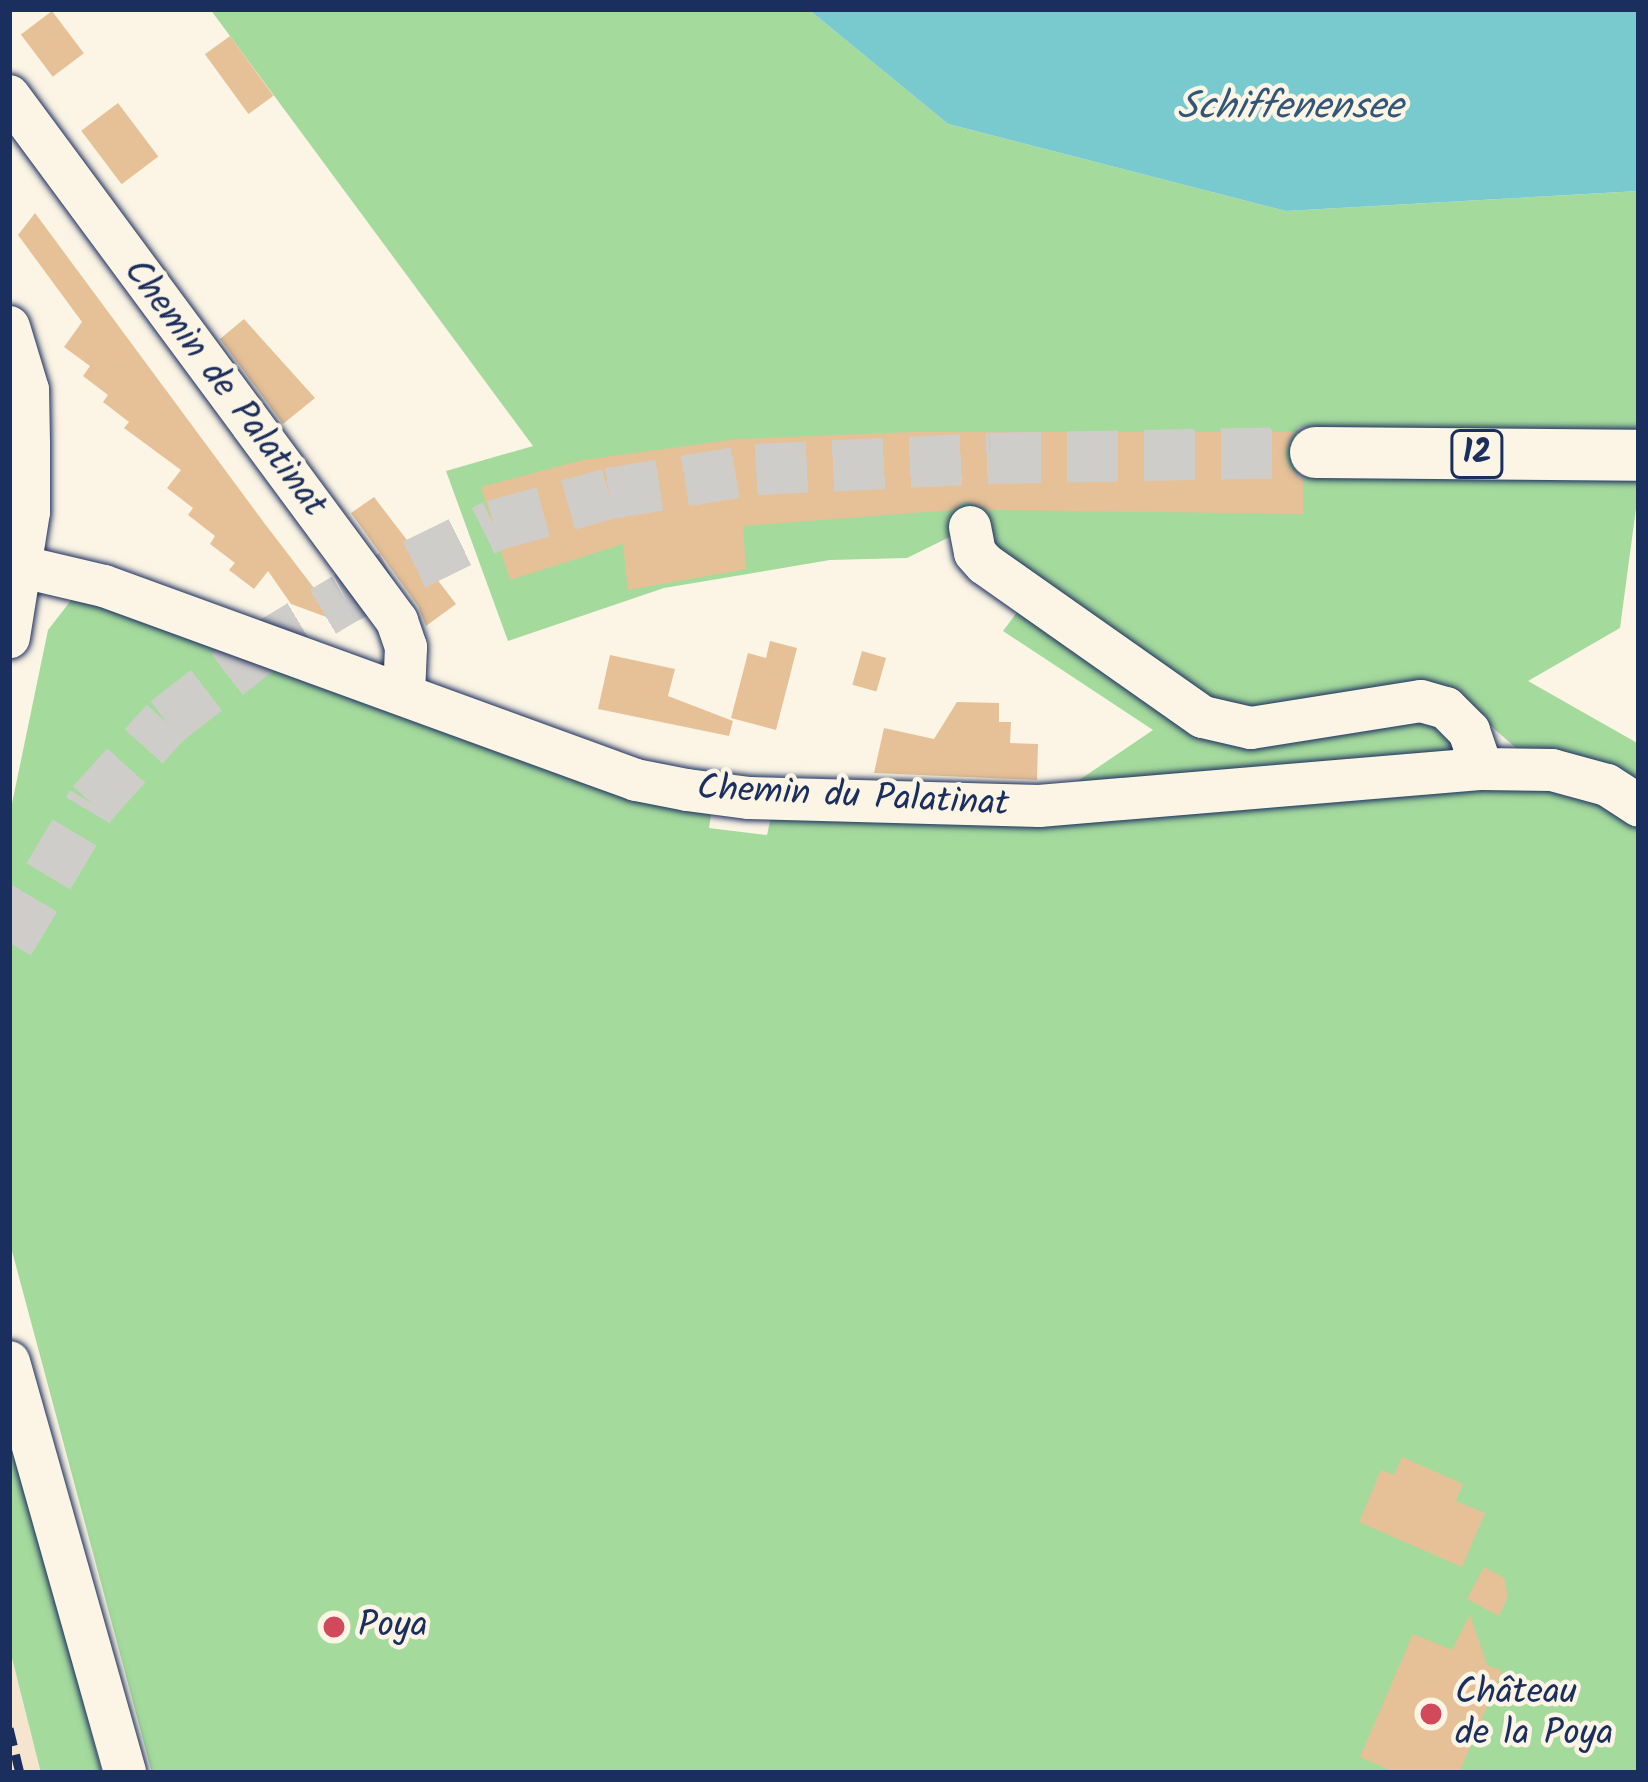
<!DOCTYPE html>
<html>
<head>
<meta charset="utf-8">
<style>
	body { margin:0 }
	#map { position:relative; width:1648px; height:1782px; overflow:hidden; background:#fcf5e5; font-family:Kalam,sans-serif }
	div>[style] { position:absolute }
	.built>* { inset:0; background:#f5e5ce }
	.green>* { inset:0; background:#a5da9d }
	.water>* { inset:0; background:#79cacf }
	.building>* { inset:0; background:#e6c197; transform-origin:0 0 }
	.major-tunnel>* { height:51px; margin-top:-25.5px; transform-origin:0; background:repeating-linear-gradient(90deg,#cfcdca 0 51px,transparent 0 77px) }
	.roads { filter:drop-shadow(0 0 3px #1b2f5e) drop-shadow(0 0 3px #1b2f5e) }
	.minor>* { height:42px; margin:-21px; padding:0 21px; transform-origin:21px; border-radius:21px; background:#fcf5e5 }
	.major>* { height:51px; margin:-25.5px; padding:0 25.5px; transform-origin:25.5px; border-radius:25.5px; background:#fcf5e5 }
	.rail>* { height:9px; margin-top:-4.5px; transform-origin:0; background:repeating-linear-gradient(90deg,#1b2f5e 0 18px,transparent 0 27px) }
	.dots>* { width:33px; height:33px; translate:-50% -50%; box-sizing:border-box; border:6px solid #fcf5e5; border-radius:50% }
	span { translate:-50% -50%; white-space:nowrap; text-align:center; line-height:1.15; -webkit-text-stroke:9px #fcf5e5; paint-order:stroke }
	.shield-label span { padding:3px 9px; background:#fcf5e5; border:3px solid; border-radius:9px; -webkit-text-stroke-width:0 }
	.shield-label { font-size:33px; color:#1b2f5e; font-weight:700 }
	.street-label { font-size:36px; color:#1b2f5e }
	.poi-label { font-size:36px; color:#1b2f5e }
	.left { translate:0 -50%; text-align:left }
	.water-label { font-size:39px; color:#32567a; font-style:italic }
	.frame { position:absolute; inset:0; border:12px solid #1b2f5e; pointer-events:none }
</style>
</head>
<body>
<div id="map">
	<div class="built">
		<i style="clip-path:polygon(9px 1515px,78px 1773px,9px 1773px)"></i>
	</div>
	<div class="green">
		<i style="clip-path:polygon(210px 9px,808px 9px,948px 124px,1286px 211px,1639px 191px,1639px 486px,1620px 628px,1528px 681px,1639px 744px,1639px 1773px,152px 1773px,9px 1240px,9px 818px,48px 630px,79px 590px,713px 802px,709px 828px,767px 835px,773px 807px,1523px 754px,1476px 713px,1260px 714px,1214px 706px,970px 527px,907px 558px,830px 560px,664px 588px,508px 641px,446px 471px,533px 446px)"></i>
		<i style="clip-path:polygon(1024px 603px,1162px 706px,1420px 714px,1450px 728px,1457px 747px,1448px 759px,1063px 791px,1153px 730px,1003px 631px)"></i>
		<i style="clip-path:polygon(9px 1424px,102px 1773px,41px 1773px,9px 1646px)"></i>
	</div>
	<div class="water">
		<i style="clip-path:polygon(808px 9px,1639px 9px,1639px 191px,1286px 211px,948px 124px)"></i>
	</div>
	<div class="building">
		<i style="left:52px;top:11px;width:53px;height:39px;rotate:53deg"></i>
		<i style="left:230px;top:36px;width:74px;height:31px;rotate:54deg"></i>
		<i style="left:118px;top:103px;width:67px;height:46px;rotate:53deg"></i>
		<i style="clip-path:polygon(35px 213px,265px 524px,340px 622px,291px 604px,268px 571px,254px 589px,229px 570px,235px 563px,210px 544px,215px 536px,188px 515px,193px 508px,167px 488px,181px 470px,124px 428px,129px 422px,103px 402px,108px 395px,83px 376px,90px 366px,64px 347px,82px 322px,18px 235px)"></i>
		<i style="clip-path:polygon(244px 319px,315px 398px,283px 424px,220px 339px)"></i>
		<i style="clip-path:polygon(914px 432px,1294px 432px,1285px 453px,1290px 468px,1303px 479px,1303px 514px,989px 510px,966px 502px,952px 510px,743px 526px,746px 569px,628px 590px,623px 544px,510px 580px,481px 487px,583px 460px,738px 439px)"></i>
		<i style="clip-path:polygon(374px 497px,456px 604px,426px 626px,418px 606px,351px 513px)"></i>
		<i style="clip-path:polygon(770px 641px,797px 648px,776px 730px,731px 718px,748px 653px,766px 658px)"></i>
		<i style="left:862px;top:651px;width:25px;height:35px;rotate:16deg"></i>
		<i style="clip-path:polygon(610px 655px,675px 669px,668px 696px,733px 721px,729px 736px,598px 709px)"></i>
		<i style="clip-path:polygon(957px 702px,999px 703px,999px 722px,1011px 722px,1010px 743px,1038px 744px,1037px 780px,874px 773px,884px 728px,934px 739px)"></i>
		<i style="clip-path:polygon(1402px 1457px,1463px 1484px,1456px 1501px,1485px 1513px,1462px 1567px,1359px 1522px,1381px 1470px,1394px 1475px)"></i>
		<i style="clip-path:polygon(1484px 1567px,1504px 1578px,1508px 1596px,1499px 1616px,1467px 1599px)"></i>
		<i style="clip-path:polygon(1470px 1615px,1487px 1665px,1502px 1671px,1459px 1773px,1397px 1773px,1360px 1757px,1413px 1634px,1452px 1650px)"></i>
	</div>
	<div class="major-tunnel">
		<i style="left:9px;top:942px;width:162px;rotate:-59.2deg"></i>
		<i style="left:92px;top:803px;width:110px;rotate:-47.9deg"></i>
		<i style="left:166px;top:721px;width:115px;rotate:-37.6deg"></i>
		<i style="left:257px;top:651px;width:103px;rotate:-31.1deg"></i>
		<i style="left:345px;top:598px;width:166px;rotate:-26.1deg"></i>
		<i style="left:494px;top:525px;width:119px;rotate:-15.5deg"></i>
		<i style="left:609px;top:493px;width:149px;rotate:-9.3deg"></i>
		<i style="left:756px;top:469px;width:234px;rotate:-2.7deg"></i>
		<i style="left:990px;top:458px;width:325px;rotate:-1.1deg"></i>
	</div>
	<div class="roads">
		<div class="minor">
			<i style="left:9px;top:96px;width:653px;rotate:53.53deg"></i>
			<i style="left:397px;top:621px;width:28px;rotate:71deg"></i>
			<i style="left:406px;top:647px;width:48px;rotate:92.4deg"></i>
			<i style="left:9px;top:327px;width:66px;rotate:73.2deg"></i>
			<i style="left:28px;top:390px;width:54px;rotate:88.9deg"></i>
			<i style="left:29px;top:444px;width:68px;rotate:90deg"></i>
			<i style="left:29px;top:512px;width:127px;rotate:99.1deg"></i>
			<i style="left:970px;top:527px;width:26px;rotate:79deg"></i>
			<i style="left:975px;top:553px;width:15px;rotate:48deg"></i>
			<i style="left:985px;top:564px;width:266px;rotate:35.1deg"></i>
			<i style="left:1203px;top:717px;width:49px;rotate:12.9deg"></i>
			<i style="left:1251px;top:728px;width:172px;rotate:-9deg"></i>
			<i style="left:1421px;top:701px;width:26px;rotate:16deg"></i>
			<i style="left:1446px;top:708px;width:33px;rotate:45deg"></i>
			<i style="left:1469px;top:731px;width:40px;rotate:71.1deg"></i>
			<i style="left:23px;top:567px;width:83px;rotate:13.2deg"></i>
			<i style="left:104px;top:586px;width:566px;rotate:20.03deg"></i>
			<i style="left:636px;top:780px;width:52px;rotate:11.1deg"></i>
			<i style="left:687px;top:790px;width:63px;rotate:7.4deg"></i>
			<i style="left:749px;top:798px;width:290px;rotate:1.6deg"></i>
			<i style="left:1039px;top:806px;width:445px;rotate:-4.8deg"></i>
			<i style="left:1482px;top:769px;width:70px;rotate:0.8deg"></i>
			<i style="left:1552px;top:770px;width:57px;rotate:15.3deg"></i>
			<i style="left:1607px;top:785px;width:38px;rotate:33deg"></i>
			<i style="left:9px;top:1362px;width:427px;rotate:74.2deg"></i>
		</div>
		<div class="major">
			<i style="left:1315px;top:452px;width:324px;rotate:0.5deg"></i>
		</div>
	</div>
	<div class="rail">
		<i style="left:9px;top:1728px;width:46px;rotate:76.3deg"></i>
	</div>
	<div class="dots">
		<i style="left:334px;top:1627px;background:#d1495b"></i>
		<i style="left:1431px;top:1714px;background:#d1495b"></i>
	</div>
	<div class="shield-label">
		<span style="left:1477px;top:454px">12</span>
	</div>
	<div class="street-label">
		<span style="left:224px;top:389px;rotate:53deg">Chemin de Palatinat</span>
		<span style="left:853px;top:797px;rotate:3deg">Chemin du Palatinat</span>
	</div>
	<div class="poi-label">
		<span class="left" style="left:358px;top:1627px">Poya</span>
		<span class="left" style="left:1455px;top:1714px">Château<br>de la Poya</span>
	</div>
	<div class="water-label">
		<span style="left:1290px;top:108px">Schiffenensee</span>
	</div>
	<div class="frame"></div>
</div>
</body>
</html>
